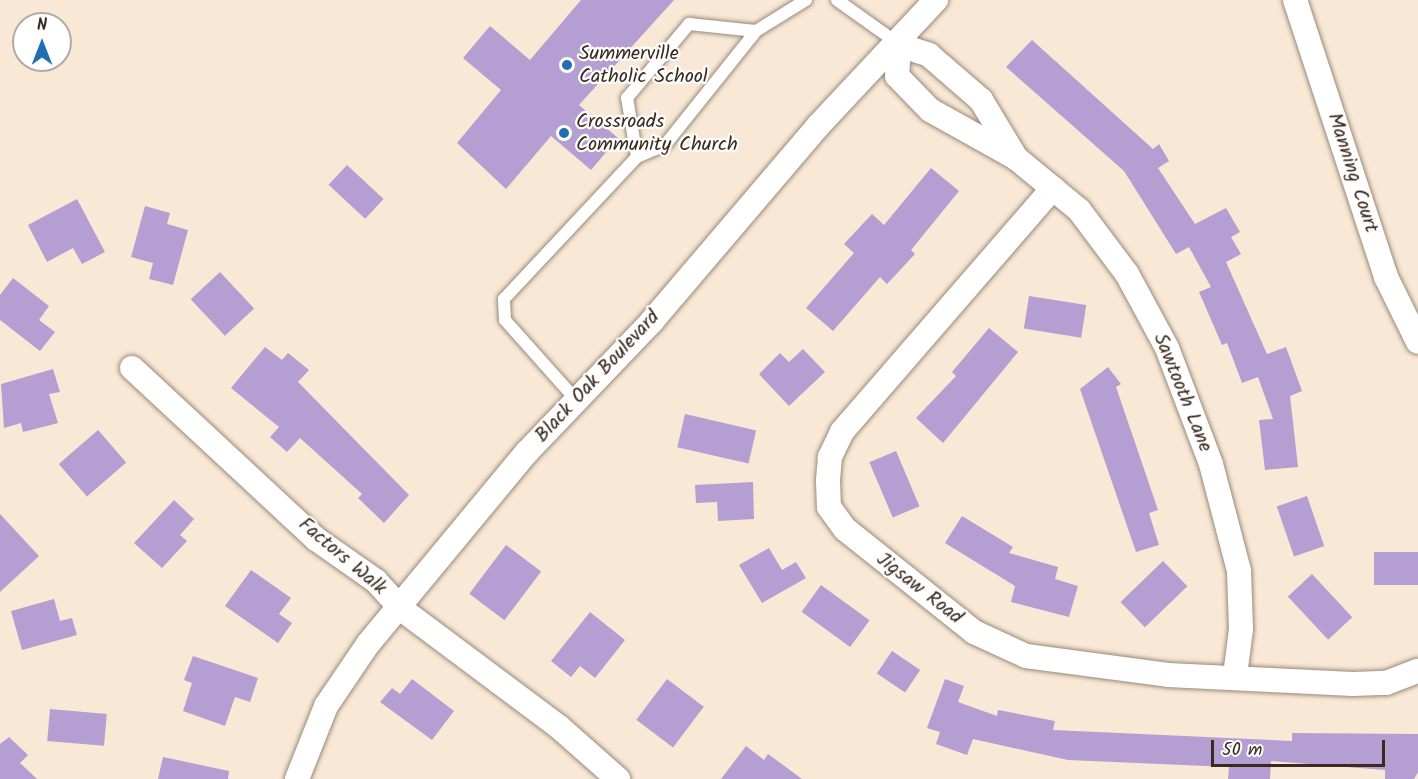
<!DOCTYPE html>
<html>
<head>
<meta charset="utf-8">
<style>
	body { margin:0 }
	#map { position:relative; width:1418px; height:779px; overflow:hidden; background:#f8e8d5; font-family:Kalam,sans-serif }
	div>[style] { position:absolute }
	.building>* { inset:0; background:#b49ed2; transform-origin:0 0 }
	.roads { filter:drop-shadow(0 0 2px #9a897a) drop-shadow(0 0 2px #9a897a) }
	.service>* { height:12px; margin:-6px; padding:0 6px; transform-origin:6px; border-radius:6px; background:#fff }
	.minor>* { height:24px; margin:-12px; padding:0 12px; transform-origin:12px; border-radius:12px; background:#fff }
	.dots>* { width:16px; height:16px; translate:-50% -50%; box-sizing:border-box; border:3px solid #fff; border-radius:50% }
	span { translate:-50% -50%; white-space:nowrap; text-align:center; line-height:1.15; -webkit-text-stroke:4.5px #fff; paint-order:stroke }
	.poi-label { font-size:20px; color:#3b2a1e }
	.left { translate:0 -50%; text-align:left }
	.street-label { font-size:20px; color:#3b2a1e }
	.north { position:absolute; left:12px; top:12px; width:60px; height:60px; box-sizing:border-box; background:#fff; border:2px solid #b1aaa5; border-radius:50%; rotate:0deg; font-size:16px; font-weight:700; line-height:24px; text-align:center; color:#3b2a1e }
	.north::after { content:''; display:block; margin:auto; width:21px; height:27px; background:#1f6fb2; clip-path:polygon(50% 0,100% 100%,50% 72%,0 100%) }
	.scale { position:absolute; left:1211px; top:740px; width:174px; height:27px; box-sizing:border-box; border:3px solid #3b2a1e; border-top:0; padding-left:8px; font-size:18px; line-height:21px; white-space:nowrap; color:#3b2a1e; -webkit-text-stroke:4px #fff; paint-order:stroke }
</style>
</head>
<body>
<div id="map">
	<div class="building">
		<i style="clip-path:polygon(581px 0,674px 0,579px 105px,618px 138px,591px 170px,551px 136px,506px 189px,457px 143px,501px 90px,463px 58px,490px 26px,530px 60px)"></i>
		<i style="clip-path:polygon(1032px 40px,1153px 149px,1159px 144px,1169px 161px,1158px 168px,1195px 224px,1226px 208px,1240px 232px,1231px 237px,1241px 254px,1226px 262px,1267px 354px,1286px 347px,1302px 391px,1290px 396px,1298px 467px,1265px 470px,1259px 420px,1273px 419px,1258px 377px,1242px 383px,1227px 343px,1222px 345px,1199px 292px,1211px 287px,1189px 247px,1176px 254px,1124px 171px,1006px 67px)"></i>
		<i style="left:347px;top:165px;width:50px;height:27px;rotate:43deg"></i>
		<i style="clip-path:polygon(931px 168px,959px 191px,911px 250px,915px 254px,887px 284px,880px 277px,833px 331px,806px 308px,854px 253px,844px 244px,872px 214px,884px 225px)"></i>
		<i style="clip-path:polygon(77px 199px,105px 252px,82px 264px,73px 248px,47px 262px,28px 225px)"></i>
		<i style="clip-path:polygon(145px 206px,170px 213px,167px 224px,188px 230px,173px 285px,149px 279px,153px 263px,131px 257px)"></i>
		<i style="left:220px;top:272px;width:50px;height:40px;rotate:47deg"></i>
		<i style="clip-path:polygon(13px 278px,49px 306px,39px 320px,55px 332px,40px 351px,0 320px,0 295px)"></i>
		<i style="left:1029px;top:296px;width:58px;height:33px;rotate:9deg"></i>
		<i style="clip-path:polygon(989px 328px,1018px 352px,943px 443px,916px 418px,956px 376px,952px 372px)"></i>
		<i style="clip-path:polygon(265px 347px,282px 360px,288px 353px,309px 370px,298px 382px,409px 495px,384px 523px,358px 498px,362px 494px,300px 438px,287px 452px,270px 437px,279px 427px,231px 388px)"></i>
		<i style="clip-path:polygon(803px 349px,825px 372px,789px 406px,759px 374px,780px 353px,789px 362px)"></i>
		<i style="clip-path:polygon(1108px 367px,1121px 384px,1116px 387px,1158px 510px,1149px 513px,1159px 545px,1136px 552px,1080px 389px)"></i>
		<i style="clip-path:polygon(53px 369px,60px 392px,49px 394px,58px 423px,23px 432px,21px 423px,4px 428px,1px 384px)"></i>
		<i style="left:685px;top:414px;width:73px;height:34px;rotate:13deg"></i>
		<i style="left:98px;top:430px;width:43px;height:52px;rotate:49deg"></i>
		<i style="left:896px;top:451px;width:60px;height:29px;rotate:67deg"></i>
		<i style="clip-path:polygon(753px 482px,754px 519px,718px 521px,717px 502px,696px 503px,695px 485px)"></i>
		<i style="left:1307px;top:496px;width:53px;height:32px;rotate:71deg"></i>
		<i style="clip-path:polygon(174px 500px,194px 519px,180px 535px,187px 541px,162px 568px,134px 543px)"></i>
		<i style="clip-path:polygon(0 514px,39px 556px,0 592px)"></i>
		<i style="clip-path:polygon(962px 516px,1013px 547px,1009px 553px,1058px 567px,1055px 579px,1078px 586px,1069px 617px,1011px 602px,1015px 586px,945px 543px)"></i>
		<i style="left:506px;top:545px;width:44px;height:61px;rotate:37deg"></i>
		<i style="clip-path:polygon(769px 548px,782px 570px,796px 562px,806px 578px,762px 603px,739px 565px)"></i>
		<i style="left:1374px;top:552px;width:44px;height:33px"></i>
		<i style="left:1163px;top:561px;width:35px;height:59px;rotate:46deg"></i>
		<i style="clip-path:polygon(251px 570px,291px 598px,279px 614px,292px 623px,278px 643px,225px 606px)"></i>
		<i style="left:1312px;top:574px;width:59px;height:33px;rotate:47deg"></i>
		<i style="left:821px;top:585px;width:60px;height:33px;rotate:36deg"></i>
		<i style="clip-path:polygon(54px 599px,60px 621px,72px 618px,77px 635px,22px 650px,11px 611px)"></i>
		<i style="clip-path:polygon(590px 612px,625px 640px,595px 678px,580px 666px,571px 677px,551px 661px)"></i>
		<i style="left:892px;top:651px;width:34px;height:27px;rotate:34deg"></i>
		<i style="clip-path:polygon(193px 656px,258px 678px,250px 702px,235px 697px,225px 726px,183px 711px,192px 683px,184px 680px)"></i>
		<i style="clip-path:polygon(412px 679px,454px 711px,432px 740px,380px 702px,392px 688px,400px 694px)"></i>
		<i style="left:667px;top:679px;width:46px;height:51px;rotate:37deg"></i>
		<i style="clip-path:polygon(945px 679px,964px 686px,958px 702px,997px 716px,998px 710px,1055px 721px,1053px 730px,1292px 741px,1292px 733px,1418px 734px,1418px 772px,1414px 779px,1385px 779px,1385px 770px,1271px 761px,1270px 779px,1228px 779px,1229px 767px,1068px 760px,973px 739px,967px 755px,936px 744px,940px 732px,927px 728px)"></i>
		<i style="left:50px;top:709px;width:57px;height:32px;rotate:5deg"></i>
		<i style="clip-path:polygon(9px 737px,28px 755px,20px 763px,37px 779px,0 779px,0 744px)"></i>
		<i style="clip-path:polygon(746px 746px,764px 760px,768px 754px,802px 779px,721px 779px)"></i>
		<i style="clip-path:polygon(163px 757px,229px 771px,228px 779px,158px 779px)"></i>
	</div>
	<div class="roads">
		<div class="service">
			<i style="left:837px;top:0;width:76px;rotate:35.4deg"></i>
			<i style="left:637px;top:157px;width:60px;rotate:-99.6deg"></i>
			<i style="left:627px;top:98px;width:97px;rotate:-50deg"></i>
			<i style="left:689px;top:24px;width:67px;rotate:6deg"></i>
			<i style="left:578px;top:402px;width:110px;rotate:-131.7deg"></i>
			<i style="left:505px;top:320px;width:21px;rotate:-93deg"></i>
			<i style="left:504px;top:299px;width:195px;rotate:-46.9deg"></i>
			<i style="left:637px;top:157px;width:30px;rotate:-23deg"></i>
			<i style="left:665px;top:145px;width:146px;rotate:-51.4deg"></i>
			<i style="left:756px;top:31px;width:59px;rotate:-31.8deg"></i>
		</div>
		<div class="minor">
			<i style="left:1295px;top:0;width:292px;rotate:71.8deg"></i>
			<i style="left:1386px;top:277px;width:72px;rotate:63.8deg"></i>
			<i style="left:899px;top:45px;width:32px;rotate:18deg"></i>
			<i style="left:929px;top:55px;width:69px;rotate:40.9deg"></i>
			<i style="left:981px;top:100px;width:68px;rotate:58.9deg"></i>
			<i style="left:1016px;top:158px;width:98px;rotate:-150.8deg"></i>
			<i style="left:930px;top:110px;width:47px;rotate:-134.1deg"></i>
			<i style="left:897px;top:76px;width:31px;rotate:-86deg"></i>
			<i style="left:1016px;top:158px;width:82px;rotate:39.5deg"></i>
			<i style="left:1079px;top:210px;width:80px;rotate:53.1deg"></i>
			<i style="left:1127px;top:274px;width:84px;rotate:61.6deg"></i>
			<i style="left:1167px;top:348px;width:124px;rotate:69.2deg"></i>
			<i style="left:1211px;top:464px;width:111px;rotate:75.3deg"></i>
			<i style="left:1239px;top:571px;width:58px;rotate:88deg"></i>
			<i style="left:1241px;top:629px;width:47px;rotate:97.3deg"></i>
			<i style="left:1053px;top:188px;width:323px;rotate:130.9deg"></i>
			<i style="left:842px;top:432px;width:28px;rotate:116deg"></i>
			<i style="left:830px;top:457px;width:24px;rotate:95deg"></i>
			<i style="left:828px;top:481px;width:26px;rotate:88deg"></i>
			<i style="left:829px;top:507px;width:27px;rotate:54deg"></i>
			<i style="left:845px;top:529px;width:165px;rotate:38.6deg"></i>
			<i style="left:974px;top:632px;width:57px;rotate:24.8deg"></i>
			<i style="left:1026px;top:656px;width:143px;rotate:7.6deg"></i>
			<i style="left:1168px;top:675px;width:185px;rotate:2.8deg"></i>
			<i style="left:1353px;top:684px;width:33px;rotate:-2deg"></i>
			<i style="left:1386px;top:683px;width:34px;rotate:-21deg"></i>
			<i style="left:132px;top:368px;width:251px;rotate:42.9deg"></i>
			<i style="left:316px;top:539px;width:73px;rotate:35deg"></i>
			<i style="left:376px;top:581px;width:36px;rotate:48deg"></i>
			<i style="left:400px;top:608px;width:199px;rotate:36.8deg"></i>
			<i style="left:559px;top:727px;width:79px;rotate:41.4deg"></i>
			<i style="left:297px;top:779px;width:79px;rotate:-68.3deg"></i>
			<i style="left:326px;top:706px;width:75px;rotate:-55.9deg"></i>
			<i style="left:368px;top:644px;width:249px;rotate:-50.4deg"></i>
			<i style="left:527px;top:452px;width:181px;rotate:-46.3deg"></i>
			<i style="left:652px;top:321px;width:256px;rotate:-49.6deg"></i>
			<i style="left:818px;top:126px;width:173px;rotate:-46.9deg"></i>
		</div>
	</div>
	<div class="dots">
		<i style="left:567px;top:65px;background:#1f6fb2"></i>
		<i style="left:564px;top:133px;background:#1f6fb2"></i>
	</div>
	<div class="poi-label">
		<span class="left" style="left:579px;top:66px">Summerville<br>Catholic School</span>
		<span class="left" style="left:576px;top:134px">Crossroads<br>Community Church</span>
	</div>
	<div class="street-label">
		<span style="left:1352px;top:173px;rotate:72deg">Manning Court</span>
		<span style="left:598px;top:377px;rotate:-47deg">Black Oak Boulevard</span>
		<span style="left:1182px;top:393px;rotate:68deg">Sawtooth Lane</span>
		<span style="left:342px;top:557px;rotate:40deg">Factors Walk</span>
		<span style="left:919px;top:589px;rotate:38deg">Jigsaw Road</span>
	</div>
	<div class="north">N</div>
	<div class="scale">50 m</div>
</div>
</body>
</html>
